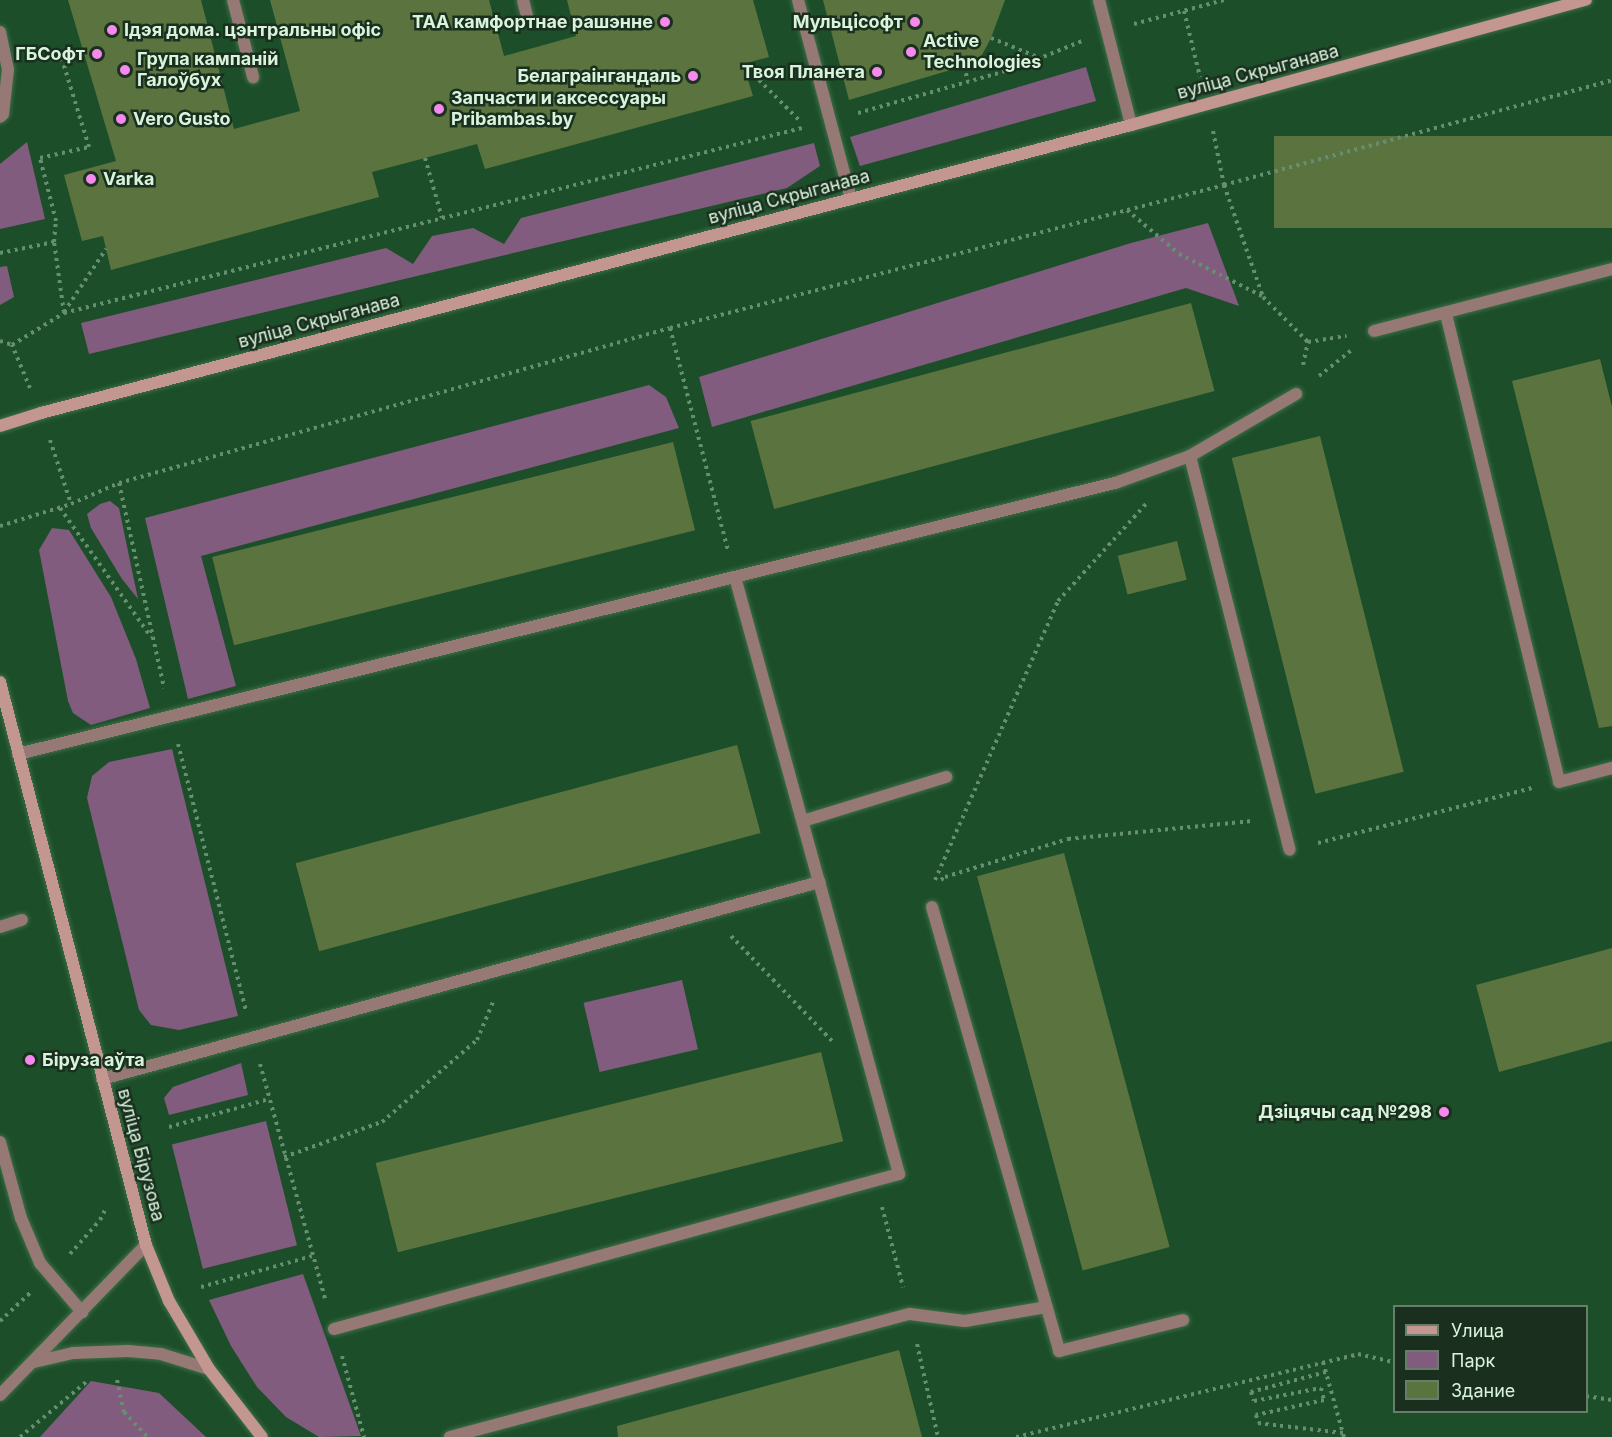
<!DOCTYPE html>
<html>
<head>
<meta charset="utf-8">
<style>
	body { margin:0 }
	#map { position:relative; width:1612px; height:1437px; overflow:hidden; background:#1c4f29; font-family:Inter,sans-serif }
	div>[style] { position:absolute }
	.green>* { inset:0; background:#815c7e; transform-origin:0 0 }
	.building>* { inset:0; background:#5b743f; transform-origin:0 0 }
	.path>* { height:4px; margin-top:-2px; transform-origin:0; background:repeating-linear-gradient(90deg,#658f6f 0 3px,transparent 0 7.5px) }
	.roads { filter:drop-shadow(0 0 2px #3e6d49) drop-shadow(0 0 2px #3e6d49) }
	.lane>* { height:12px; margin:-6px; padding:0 6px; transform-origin:6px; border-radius:6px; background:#967974 }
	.street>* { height:12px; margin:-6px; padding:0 6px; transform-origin:6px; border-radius:6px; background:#967974 }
	.secondary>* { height:12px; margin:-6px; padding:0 6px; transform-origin:6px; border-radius:6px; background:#c3978f }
	.dots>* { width:16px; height:16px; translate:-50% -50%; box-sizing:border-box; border:3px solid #1a2f1e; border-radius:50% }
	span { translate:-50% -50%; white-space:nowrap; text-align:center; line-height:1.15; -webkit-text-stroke:5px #1a2f1e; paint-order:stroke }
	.poi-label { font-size:18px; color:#d9f4dd; font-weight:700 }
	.right { translate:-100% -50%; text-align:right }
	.left { translate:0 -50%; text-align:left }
	.street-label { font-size:18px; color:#d9f4dd }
	.legend { position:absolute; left:1393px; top:1305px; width:195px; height:108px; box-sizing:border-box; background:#1a2f1e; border:2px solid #667e6a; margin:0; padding:8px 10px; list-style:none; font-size:18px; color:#d9f4dd }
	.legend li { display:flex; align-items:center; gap:12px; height:30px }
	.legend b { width:30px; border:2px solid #667e6a }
</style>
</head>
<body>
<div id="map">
	<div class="green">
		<i style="clip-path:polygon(1086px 67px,1096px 101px,860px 166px,850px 137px)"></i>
		<i style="clip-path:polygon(27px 142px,45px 219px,0 229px,0 164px)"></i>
		<i style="clip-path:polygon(814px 143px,820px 166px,787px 188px,89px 354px,81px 323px,386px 248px,413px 264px,432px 236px,473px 228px,504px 244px,521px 218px)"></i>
		<i style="clip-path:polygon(1208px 223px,1239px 306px,1186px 288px,712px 427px,699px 377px,1131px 243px)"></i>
		<i style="clip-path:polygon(7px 266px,14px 297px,0 305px,0 267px)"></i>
		<i style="clip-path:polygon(649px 385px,666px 397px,679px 428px,201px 556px,236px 686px,188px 699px,145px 518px)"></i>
		<i style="clip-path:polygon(110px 501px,119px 508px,138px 599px,122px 579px,91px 528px,87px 514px,100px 504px)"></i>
		<i style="clip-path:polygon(52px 528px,69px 530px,111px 597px,136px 659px,150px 708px,91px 725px,73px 713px,68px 701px,39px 550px)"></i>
		<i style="clip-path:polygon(172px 749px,238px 1016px,179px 1030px,151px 1025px,139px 1010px,87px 798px,92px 776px,109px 762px)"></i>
		<i style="left:682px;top:980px;width:71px;height:101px;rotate:77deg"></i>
		<i style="clip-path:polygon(241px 1063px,248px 1095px,169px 1115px,164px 1098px,173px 1087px)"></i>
		<i style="left:266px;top:1121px;width:128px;height:97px;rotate:76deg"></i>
		<i style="clip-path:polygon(303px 1274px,361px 1436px,319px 1437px,286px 1417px,257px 1387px,231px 1346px,209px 1300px)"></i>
		<i style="clip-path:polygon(91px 1381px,159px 1393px,206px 1437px,40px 1437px)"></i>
	</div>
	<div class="building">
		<i style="clip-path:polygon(68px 0,201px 0,234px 129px,300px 111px,270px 0,489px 0,504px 56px,576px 36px,567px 0,753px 0,769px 57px,743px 64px,753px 96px,485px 169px,477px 144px,425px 158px,372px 172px,379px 197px,111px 270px,103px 236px,82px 241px,64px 175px,116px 161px)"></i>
		<i style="clip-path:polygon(823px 0,1005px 0,991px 38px,982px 55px,964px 66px,849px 100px)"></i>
		<i style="left:1612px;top:136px;width:92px;height:338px;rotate:90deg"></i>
		<i style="left:1191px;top:303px;width:91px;height:456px;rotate:75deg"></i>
		<i style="clip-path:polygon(1600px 359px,1612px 407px,1612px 726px,1599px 728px,1512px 381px)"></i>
		<i style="left:1320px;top:436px;width:346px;height:91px;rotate:76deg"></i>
		<i style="left:673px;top:442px;width:91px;height:475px;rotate:76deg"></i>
		<i style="left:1177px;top:541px;width:40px;height:61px;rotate:76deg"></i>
		<i style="left:737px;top:745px;width:91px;height:457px;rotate:75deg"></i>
		<i style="left:1064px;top:853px;width:408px;height:90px;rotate:75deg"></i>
		<i style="clip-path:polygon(1612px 948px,1612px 1041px,1499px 1072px,1476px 985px)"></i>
		<i style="left:821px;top:1052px;width:92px;height:459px;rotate:76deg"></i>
		<i style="clip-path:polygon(899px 1350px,922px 1437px,618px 1437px,617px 1426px)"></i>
	</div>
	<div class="path">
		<i style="left:1184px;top:11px;width:68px;rotate:76.4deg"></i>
		<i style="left:1134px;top:24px;width:93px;rotate:-14.9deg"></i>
		<i style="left:991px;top:38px;width:53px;rotate:22.2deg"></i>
		<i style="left:743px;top:64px;width:79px;rotate:45deg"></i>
		<i style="left:964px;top:66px;width:16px;rotate:76deg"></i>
		<i style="left:858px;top:113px;width:164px;rotate:-15.9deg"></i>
		<i style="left:1016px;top:68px;width:71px;rotate:-22.2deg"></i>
		<i style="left:1213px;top:131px;width:55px;rotate:78.5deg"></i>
		<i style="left:1224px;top:185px;width:119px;rotate:70.8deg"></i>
		<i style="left:1263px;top:297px;width:64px;rotate:45deg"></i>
		<i style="left:1308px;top:342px;width:39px;rotate:-9deg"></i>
		<i style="left:425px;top:158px;width:62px;rotate:74.2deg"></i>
		<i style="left:1127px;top:210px;width:68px;rotate:40.2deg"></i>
		<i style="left:1179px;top:254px;width:93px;rotate:26.8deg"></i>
		<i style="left:0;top:253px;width:55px;rotate:-11.5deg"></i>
		<i style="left:64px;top:312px;width:76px;rotate:-56.3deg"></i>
		<i style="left:64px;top:313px;width:72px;rotate:-98deg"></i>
		<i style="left:54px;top:242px;width:21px;rotate:-85deg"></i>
		<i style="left:56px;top:221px;width:65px;rotate:-104.3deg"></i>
		<i style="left:40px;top:158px;width:50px;rotate:-12.7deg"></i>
		<i style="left:89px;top:147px;width:92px;rotate:-107.1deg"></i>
		<i style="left:62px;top:59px;width:23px;rotate:-15deg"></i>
		<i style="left:670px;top:328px;width:230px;rotate:75.4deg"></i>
		<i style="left:0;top:341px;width:13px;rotate:18deg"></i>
		<i style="left:1303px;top:365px;width:24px;rotate:-78deg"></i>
		<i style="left:1319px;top:376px;width:43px;rotate:-38.5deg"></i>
		<i style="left:30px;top:388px;width:47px;rotate:-112.7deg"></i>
		<i style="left:12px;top:345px;width:61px;rotate:-31.6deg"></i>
		<i style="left:64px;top:313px;width:761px;rotate:-14.07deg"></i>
		<i style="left:50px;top:440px;width:67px;rotate:71.8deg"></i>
		<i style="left:71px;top:504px;width:52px;rotate:-23.6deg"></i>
		<i style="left:119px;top:483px;width:210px;rotate:77.6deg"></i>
		<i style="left:119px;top:483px;width:572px;rotate:-15.71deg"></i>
		<i style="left:670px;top:328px;width:572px;rotate:-14.47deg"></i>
		<i style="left:1224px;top:185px;width:402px;rotate:-15.1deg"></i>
		<i style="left:60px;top:508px;width:158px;rotate:54.8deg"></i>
		<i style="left:0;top:526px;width:74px;rotate:-17.2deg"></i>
		<i style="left:178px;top:744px;width:275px;rotate:75.7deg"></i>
		<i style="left:1318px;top:843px;width:221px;rotate:-14.4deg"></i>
		<i style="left:935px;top:880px;width:305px;rotate:-66.2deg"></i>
		<i style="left:1058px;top:601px;width:131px;rotate:-47.8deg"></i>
		<i style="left:941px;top:880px;width:5px;rotate:-37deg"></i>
		<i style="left:945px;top:877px;width:129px;rotate:-17.2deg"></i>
		<i style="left:1068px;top:839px;width:185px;rotate:-5.6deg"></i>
		<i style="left:731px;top:936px;width:146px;rotate:46.1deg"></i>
		<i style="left:260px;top:1064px;width:247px;rotate:74.5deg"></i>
		<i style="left:169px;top:1127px;width:104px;rotate:-15.6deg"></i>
		<i style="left:284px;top:1157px;width:104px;rotate:-19.7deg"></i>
		<i style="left:382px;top:1122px;width:125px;rotate:-40.8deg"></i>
		<i style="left:477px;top:1040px;width:41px;rotate:-67.2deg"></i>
		<i style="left:882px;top:1207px;width:83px;rotate:75.3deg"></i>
		<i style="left:70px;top:1254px;width:45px;rotate:-48.6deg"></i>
		<i style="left:100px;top:1220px;width:13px;rotate:-63deg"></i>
		<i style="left:201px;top:1287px;width:115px;rotate:-15.6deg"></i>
		<i style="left:0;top:1321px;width:41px;rotate:-43deg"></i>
		<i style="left:917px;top:1344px;width:95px;rotate:77.3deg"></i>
		<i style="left:342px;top:1356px;width:84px;rotate:74.8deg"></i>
		<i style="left:1323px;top:1362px;width:78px;rotate:74.4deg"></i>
		<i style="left:1326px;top:1372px;width:78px;rotate:165.1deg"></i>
		<i style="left:1251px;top:1392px;width:9px;rotate:72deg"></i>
		<i style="left:1254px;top:1401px;width:68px;rotate:-11deg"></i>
		<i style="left:1321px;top:1388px;width:12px;rotate:76deg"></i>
		<i style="left:1324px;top:1400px;width:70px;rotate:167.6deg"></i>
		<i style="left:1256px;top:1415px;width:8px;rotate:76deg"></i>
		<i style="left:1258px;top:1423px;width:86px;rotate:6.7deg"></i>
		<i style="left:117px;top:1380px;width:33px;rotate:78deg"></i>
		<i style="left:124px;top:1412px;width:34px;rotate:47deg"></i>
		<i style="left:1586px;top:1396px;width:26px;rotate:9deg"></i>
		<i style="left:20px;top:1437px;width:86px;rotate:-39.8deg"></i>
		<i style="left:1016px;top:1437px;width:352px;rotate:-13.6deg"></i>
		<i style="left:1358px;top:1354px;width:37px;rotate:13deg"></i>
	</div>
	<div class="roads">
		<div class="lane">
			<i style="left:233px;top:0;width:80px;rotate:75.4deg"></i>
			<i style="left:523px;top:0;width:21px;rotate:76deg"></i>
			<i style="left:798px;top:0;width:206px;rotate:75.1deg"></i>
			<i style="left:1099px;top:0;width:129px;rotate:75.6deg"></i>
			<i style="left:0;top:32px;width:38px;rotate:78deg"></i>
			<i style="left:8px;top:69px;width:45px;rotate:96.3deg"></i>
			<i style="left:3px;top:114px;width:4px;rotate:135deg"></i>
			<i style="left:1446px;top:314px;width:481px;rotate:76.4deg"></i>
			<i style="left:1559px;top:782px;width:55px;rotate:-14.8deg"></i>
			<i style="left:1374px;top:331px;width:246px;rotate:-14.6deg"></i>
			<i style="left:1190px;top:456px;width:123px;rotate:-30.3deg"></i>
			<i style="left:18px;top:754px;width:1130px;rotate:-13.88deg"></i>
			<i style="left:1115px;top:483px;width:80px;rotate:-19.8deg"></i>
			<i style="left:1190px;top:456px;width:406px;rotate:75.8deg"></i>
			<i style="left:803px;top:821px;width:150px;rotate:-17.1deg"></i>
			<i style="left:932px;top:907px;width:462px;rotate:74deg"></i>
			<i style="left:1059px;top:1351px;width:128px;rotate:-14deg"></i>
			<i style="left:0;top:927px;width:23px;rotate:-18deg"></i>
			<i style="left:102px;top:1079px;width:744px;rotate:-15.36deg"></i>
			<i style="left:819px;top:882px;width:315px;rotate:-105.4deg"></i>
			<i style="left:0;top:1142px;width:79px;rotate:74.6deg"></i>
			<i style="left:21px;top:1218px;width:49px;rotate:67.1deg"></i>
			<i style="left:40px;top:1263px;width:65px;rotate:49.4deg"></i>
			<i style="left:334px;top:1329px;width:586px;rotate:-15.34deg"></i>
			<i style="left:899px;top:1174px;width:303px;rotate:-105.3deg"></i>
			<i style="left:450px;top:1437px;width:476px;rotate:-15deg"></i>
			<i style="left:910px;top:1314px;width:55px;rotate:7.3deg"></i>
			<i style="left:965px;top:1321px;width:82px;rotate:-9.8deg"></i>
		</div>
		<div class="street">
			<i style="left:34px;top:1362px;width:40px;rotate:-13deg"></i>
			<i style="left:73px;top:1353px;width:55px;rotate:-2.1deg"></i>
			<i style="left:128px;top:1351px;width:33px;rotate:5deg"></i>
			<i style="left:161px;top:1354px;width:50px;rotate:17.4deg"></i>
			<i style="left:0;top:1395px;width:209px;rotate:-45.8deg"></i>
		</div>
		<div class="secondary">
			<i style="left:0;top:426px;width:43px;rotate:-17.6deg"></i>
			<i style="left:41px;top:413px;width:1127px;rotate:-14.8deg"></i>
			<i style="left:1131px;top:125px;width:472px;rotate:-15.4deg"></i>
			<i style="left:0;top:682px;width:582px;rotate:75.46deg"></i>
			<i style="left:146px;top:1245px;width:61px;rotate:67.7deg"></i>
			<i style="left:169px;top:1301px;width:79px;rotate:59.5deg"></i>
			<i style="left:209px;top:1369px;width:86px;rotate:52.1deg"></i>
		</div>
	</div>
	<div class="dots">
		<i style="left:665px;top:22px;background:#f589ee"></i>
		<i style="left:915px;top:22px;background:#f589ee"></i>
		<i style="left:112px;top:30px;background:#f589ee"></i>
		<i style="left:911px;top:52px;background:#f589ee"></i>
		<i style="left:97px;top:54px;background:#f589ee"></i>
		<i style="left:125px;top:70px;background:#f589ee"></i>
		<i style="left:877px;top:72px;background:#f589ee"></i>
		<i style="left:693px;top:76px;background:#f589ee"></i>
		<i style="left:439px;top:109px;background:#f589ee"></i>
		<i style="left:121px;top:119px;background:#f589ee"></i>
		<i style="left:91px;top:179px;background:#f589ee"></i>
		<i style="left:30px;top:1060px;background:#f589ee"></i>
		<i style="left:1444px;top:1112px;background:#f589ee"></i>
	</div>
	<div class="poi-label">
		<span class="right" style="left:653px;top:22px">ТАА камфортнае рашэнне</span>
		<span class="right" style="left:903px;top:22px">Мульцісофт</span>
		<span class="left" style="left:124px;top:30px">Ідэя дома. цэнтральны офіс</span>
		<span class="left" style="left:923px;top:52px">Active<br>Technologies</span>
		<span class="right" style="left:85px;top:54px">ГБСофт</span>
		<span class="left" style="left:137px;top:70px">Група кампаній<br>Галоўбух</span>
		<span class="right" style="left:865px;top:72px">Твоя Планета</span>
		<span class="right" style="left:681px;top:76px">Белаграінгандаль</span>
		<span class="left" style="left:451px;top:109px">Запчасти и аксессуары<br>Pribambas.by</span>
		<span class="left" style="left:133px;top:119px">Vero Gusto</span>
		<span class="left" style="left:103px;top:179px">Varka</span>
		<span class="left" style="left:42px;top:1060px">Біруза аўта</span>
		<span class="right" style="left:1432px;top:1112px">Дзіцячы сад №298</span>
	</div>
	<div class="street-label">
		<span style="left:1258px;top:72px;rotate:-15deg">вуліца Скрыганава</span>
		<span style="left:789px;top:197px;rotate:-15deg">вуліца Скрыганава</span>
		<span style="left:319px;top:321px;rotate:-15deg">вуліца Скрыганава</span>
		<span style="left:141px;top:1155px;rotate:75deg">вуліца Бірузова</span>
	</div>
	<ul class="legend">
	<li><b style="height:8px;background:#c3978f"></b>Улица</li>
	<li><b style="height:16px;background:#815c7e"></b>Парк</li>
	<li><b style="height:16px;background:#5b743f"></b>Здание</li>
	</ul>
</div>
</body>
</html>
